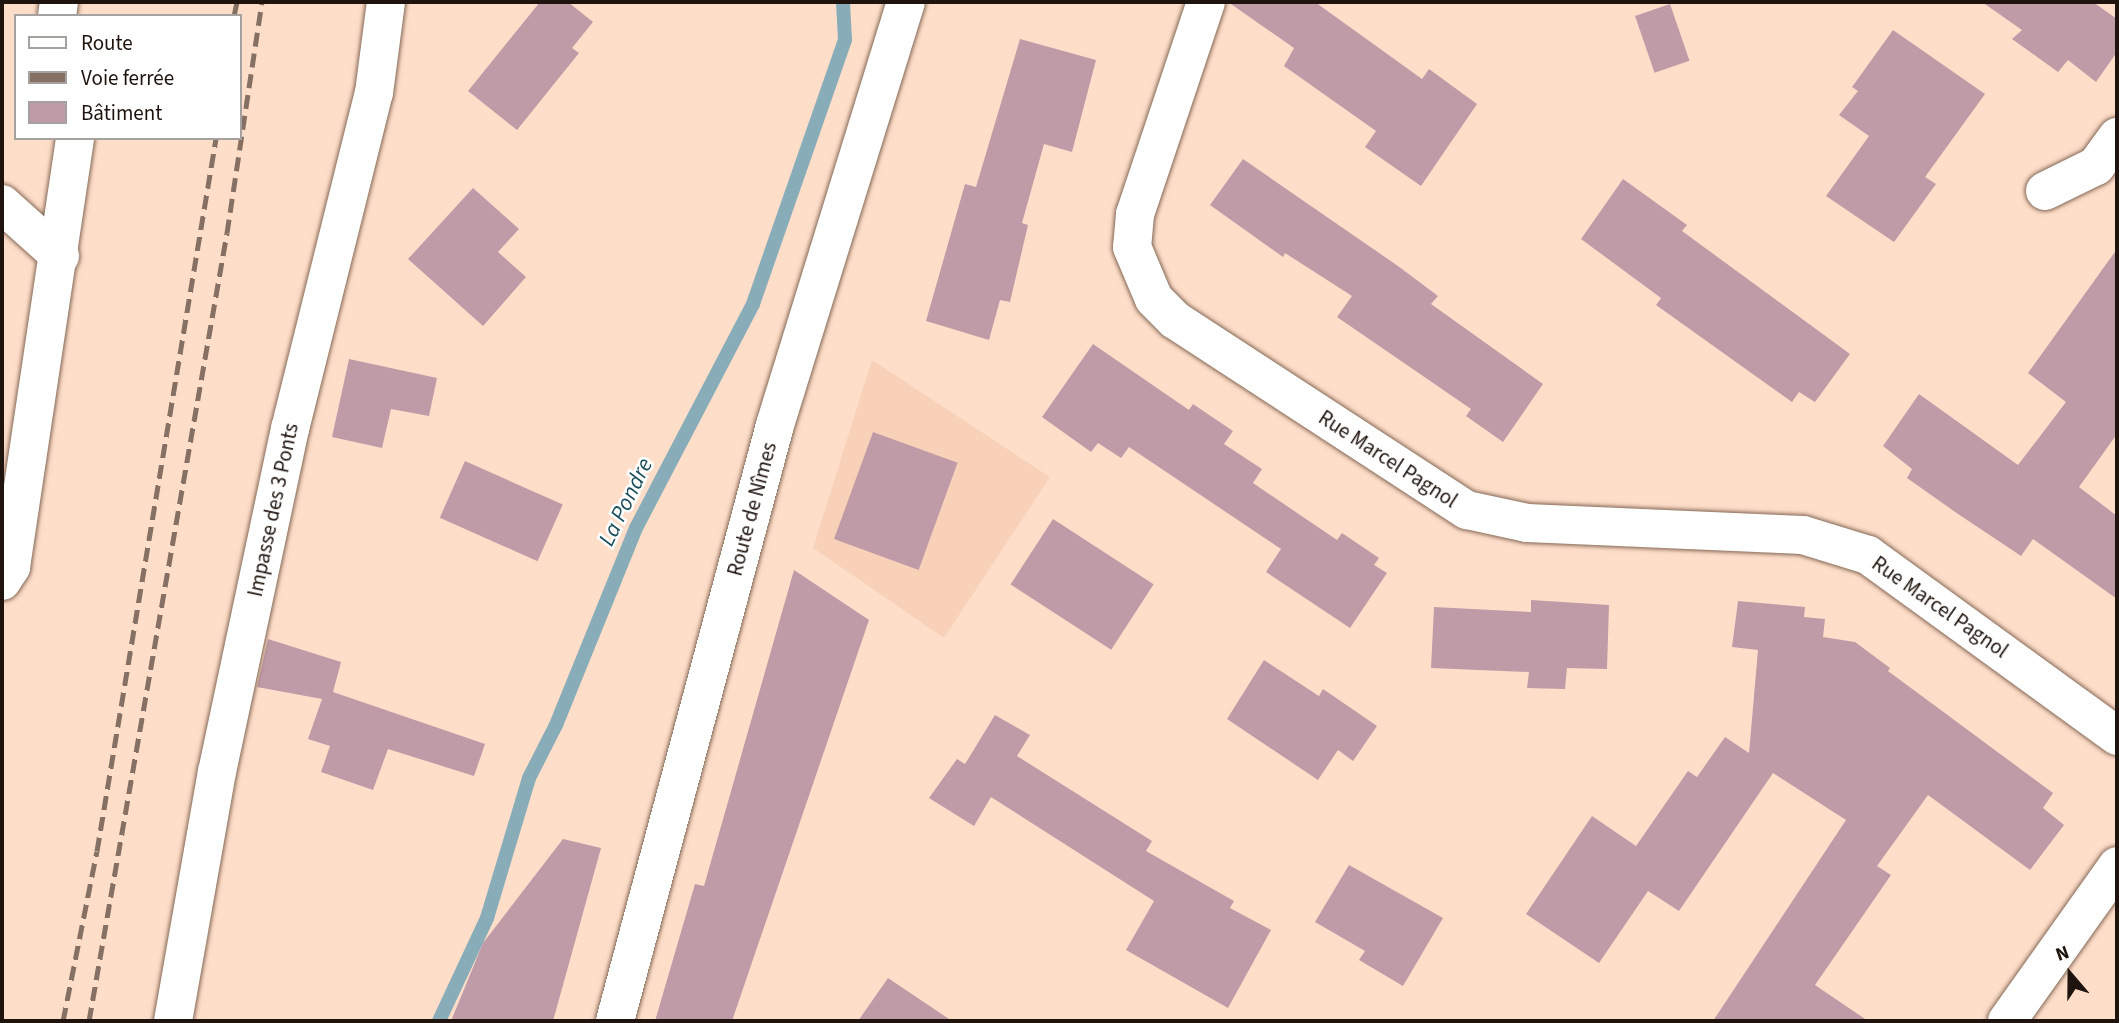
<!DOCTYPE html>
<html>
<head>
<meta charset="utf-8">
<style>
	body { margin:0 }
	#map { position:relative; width:2119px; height:1023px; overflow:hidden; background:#fedec9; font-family:"Source Sans 3",sans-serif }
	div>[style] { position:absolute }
	.built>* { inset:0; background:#f8d1b8 }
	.stream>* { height:14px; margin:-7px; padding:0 7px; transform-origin:7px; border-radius:7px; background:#89adb8 }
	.building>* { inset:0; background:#bf9ba8; transform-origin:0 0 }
	.roads { filter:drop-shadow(0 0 2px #846856) drop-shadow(0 0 2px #846856) }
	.street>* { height:38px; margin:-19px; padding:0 19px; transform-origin:19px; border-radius:19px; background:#fff }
	.secondary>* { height:38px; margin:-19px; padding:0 19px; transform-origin:19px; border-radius:19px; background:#fff }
	.rail>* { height:5px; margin-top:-2.5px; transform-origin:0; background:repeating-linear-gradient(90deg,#857063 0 14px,transparent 0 21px) }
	span { translate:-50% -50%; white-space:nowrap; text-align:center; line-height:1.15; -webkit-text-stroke:5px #fff; paint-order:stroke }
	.street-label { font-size:21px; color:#1f140d }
	.water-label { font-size:23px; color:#1a4d5b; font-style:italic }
	.frame { position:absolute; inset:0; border:4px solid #1f140d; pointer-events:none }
	.legend { position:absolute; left:14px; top:14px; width:228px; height:126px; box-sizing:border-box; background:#fff; border:2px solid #a5a19e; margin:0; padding:9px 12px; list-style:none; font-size:21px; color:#1f140d }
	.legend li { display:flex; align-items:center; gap:14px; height:35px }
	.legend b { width:35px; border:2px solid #a5a19e }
	.north { position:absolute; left:2035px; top:939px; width:70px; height:70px; -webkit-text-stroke:5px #fff; paint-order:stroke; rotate:340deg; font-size:19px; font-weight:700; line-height:28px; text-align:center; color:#1f140d }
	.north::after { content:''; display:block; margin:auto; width:24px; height:32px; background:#1f140d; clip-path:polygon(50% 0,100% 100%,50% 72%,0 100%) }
</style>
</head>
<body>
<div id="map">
	<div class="built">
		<i style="clip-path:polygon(872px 360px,1050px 477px,944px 638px,813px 548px)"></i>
	</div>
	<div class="stream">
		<i style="left:439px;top:1021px;width:114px;rotate:-65deg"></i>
		<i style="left:487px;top:918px;width:146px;rotate:-73.3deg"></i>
		<i style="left:529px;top:778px;width:59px;rotate:-63deg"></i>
		<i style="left:556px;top:725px;width:213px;rotate:-67.9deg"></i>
		<i style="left:636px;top:528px;width:253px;rotate:-62.4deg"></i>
		<i style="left:753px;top:304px;width:280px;rotate:-70.8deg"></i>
		<i style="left:845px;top:40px;width:38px;rotate:-93deg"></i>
	</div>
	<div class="building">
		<i style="clip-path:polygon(540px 2px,568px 2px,593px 22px,572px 48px,579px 53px,517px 130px,468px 91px)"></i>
		<i style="clip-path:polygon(1228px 2px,1315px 2px,1422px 79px,1429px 69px,1477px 104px,1421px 186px,1365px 147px,1376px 131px,1284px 66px,1294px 48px)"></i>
		<i style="clip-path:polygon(1982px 2px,2093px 2px,2117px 19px,2117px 52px,2096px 82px,2068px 60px,2058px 72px,2012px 39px,2022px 30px)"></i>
		<i style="left:1670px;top:4px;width:60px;height:37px;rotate:71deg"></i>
		<i style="clip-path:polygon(1893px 30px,1985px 94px,1925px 177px,1936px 184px,1894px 242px,1826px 196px,1869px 136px,1839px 115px,1858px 91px,1852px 87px)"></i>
		<i style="clip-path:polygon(1020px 39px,1096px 60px,1072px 152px,1044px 144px,1022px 223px,1028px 225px,1010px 302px,1000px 300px,989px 340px,926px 321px,965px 184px,976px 187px)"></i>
		<i style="clip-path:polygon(1243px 159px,1398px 266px,1438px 296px,1431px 304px,1543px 384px,1503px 442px,1466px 416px,1471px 409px,1337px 317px,1352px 296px,1285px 253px,1283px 257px,1210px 205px)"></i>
		<i style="clip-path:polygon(1623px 179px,1687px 225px,1682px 231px,1850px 354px,1815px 402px,1799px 392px,1792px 402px,1656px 305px,1661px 298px,1581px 239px)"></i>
		<i style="clip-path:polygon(473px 188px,519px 229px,498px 252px,526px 277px,483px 326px,408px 259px)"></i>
		<i style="clip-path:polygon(2117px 249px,2117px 434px,2079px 487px,2117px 516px,2117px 599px,2033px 539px,2021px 556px,1958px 514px,1907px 478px,1912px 469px,1883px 446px,1919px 394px,2018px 465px,2066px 402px,2028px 373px)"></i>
		<i style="clip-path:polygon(1093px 344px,1189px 410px,1193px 404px,1233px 431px,1224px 444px,1262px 469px,1253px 483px,1337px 540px,1342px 533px,1379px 558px,1374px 565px,1387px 573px,1350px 628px,1266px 572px,1281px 549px,1129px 447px,1121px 458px,1098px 443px,1091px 452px,1042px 417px)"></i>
		<i style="clip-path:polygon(349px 359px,437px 378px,429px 416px,391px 409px,382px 448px,332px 437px)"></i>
		<i style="left:873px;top:432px;width:90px;height:114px;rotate:20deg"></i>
		<i style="left:465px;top:461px;width:107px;height:62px;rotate:24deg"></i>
		<i style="left:1053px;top:519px;width:120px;height:78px;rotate:33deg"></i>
		<i style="clip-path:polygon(794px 570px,869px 620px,732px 1021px,655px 1021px,695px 884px,704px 886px)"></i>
		<i style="clip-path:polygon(1531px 600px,1609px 605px,1607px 669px,1567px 668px,1565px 689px,1527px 688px,1529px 672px,1431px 668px,1434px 607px,1531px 612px)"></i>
		<i style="clip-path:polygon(1738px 601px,1805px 607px,1804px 617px,1825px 619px,1823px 637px,1855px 642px,1890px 668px,1888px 671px,2053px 793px,2043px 808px,2064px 825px,2030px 870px,1928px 795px,1877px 866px,1891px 875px,1815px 985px,1868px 1021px,1713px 1021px,1846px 820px,1773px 773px,1679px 911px,1648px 891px,1599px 963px,1526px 914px,1592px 816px,1636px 846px,1688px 771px,1697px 777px,1725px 737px,1749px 753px,1758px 650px,1732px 647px)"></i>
		<i style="clip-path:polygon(268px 639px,341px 662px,333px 692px,485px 744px,474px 776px,388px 749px,373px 790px,321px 772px,330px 746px,308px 739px,322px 699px,257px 687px)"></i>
		<i style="clip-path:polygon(1264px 660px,1319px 696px,1323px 689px,1377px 726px,1353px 761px,1338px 750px,1318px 780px,1227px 719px)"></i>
		<i style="clip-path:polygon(995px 715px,1030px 735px,1017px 756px,1152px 841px,1146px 851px,1234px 901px,1230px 908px,1271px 930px,1228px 1008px,1126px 950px,1154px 901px,991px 797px,974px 826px,929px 798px,957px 759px,965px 764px)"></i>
		<i style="clip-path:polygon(563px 839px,601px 848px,553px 1021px,451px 1021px,483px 943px)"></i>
		<i style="clip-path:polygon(1349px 865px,1443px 918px,1403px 986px,1359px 960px,1365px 951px,1315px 922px)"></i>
		<i style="clip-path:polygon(888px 978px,952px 1021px,858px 1021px)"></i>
	</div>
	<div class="roads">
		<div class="street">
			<i style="left:1206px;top:2px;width:224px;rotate:108.5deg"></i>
			<i style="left:1135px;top:214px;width:33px;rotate:95deg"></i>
			<i style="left:1132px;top:247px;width:56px;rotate:67.1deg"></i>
			<i style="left:1154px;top:299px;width:30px;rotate:45deg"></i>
			<i style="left:1175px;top:320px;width:348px;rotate:33.1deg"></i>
			<i style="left:1467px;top:510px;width:61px;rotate:12.2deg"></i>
			<i style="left:1527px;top:523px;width:276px;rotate:2.5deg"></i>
			<i style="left:1803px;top:535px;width:68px;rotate:17.1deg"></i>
			<i style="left:1868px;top:555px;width:308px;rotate:36deg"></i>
			<i style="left:57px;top:16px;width:14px;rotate:-82deg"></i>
			<i style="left:2045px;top:191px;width:57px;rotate:-26.1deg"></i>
			<i style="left:2096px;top:166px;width:36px;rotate:-54deg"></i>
			<i style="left:2px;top:204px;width:78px;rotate:41.9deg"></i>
			<i style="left:2px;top:581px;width:17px;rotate:-57deg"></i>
			<i style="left:11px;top:567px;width:434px;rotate:-81.5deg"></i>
			<i style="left:173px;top:1021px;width:253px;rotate:-80deg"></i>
			<i style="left:217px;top:772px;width:351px;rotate:-78deg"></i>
			<i style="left:290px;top:429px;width:346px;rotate:-76deg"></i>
			<i style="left:374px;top:93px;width:92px;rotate:-82.5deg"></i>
			<i style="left:2007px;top:1021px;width:190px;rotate:-54.6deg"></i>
		</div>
		<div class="secondary">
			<i style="left:615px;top:1021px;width:617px;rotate:-74.97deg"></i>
			<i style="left:775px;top:425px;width:443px;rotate:-72.8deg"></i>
		</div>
	</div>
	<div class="rail">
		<i style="left:234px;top:16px;width:14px;rotate:-78deg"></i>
		<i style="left:63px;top:1021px;width:173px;rotate:-78.7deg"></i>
		<i style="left:97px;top:851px;width:723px;rotate:-80.52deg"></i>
		<i style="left:89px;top:1021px;width:800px;rotate:-80.07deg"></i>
		<i style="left:227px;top:233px;width:234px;rotate:-81.4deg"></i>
	</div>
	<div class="street-label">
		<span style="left:1388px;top:459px;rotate:33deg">Rue Marcel Pagnol</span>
		<span style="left:752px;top:509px;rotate:-75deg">Route de Nîmes</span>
		<span style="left:273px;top:510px;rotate:-78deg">Impasse des 3 Ponts</span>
		<span style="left:1940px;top:607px;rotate:35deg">Rue Marcel Pagnol</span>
	</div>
	<div class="water-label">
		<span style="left:626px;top:502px;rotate:-64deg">La Pondre</span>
	</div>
	<div class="frame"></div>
	<ul class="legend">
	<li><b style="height:9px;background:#fff"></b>Route</li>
	<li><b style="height:9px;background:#857063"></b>Voie ferrée</li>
	<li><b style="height:19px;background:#bf9ba8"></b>Bâtiment</li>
	</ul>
	<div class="north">N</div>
</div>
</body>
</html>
